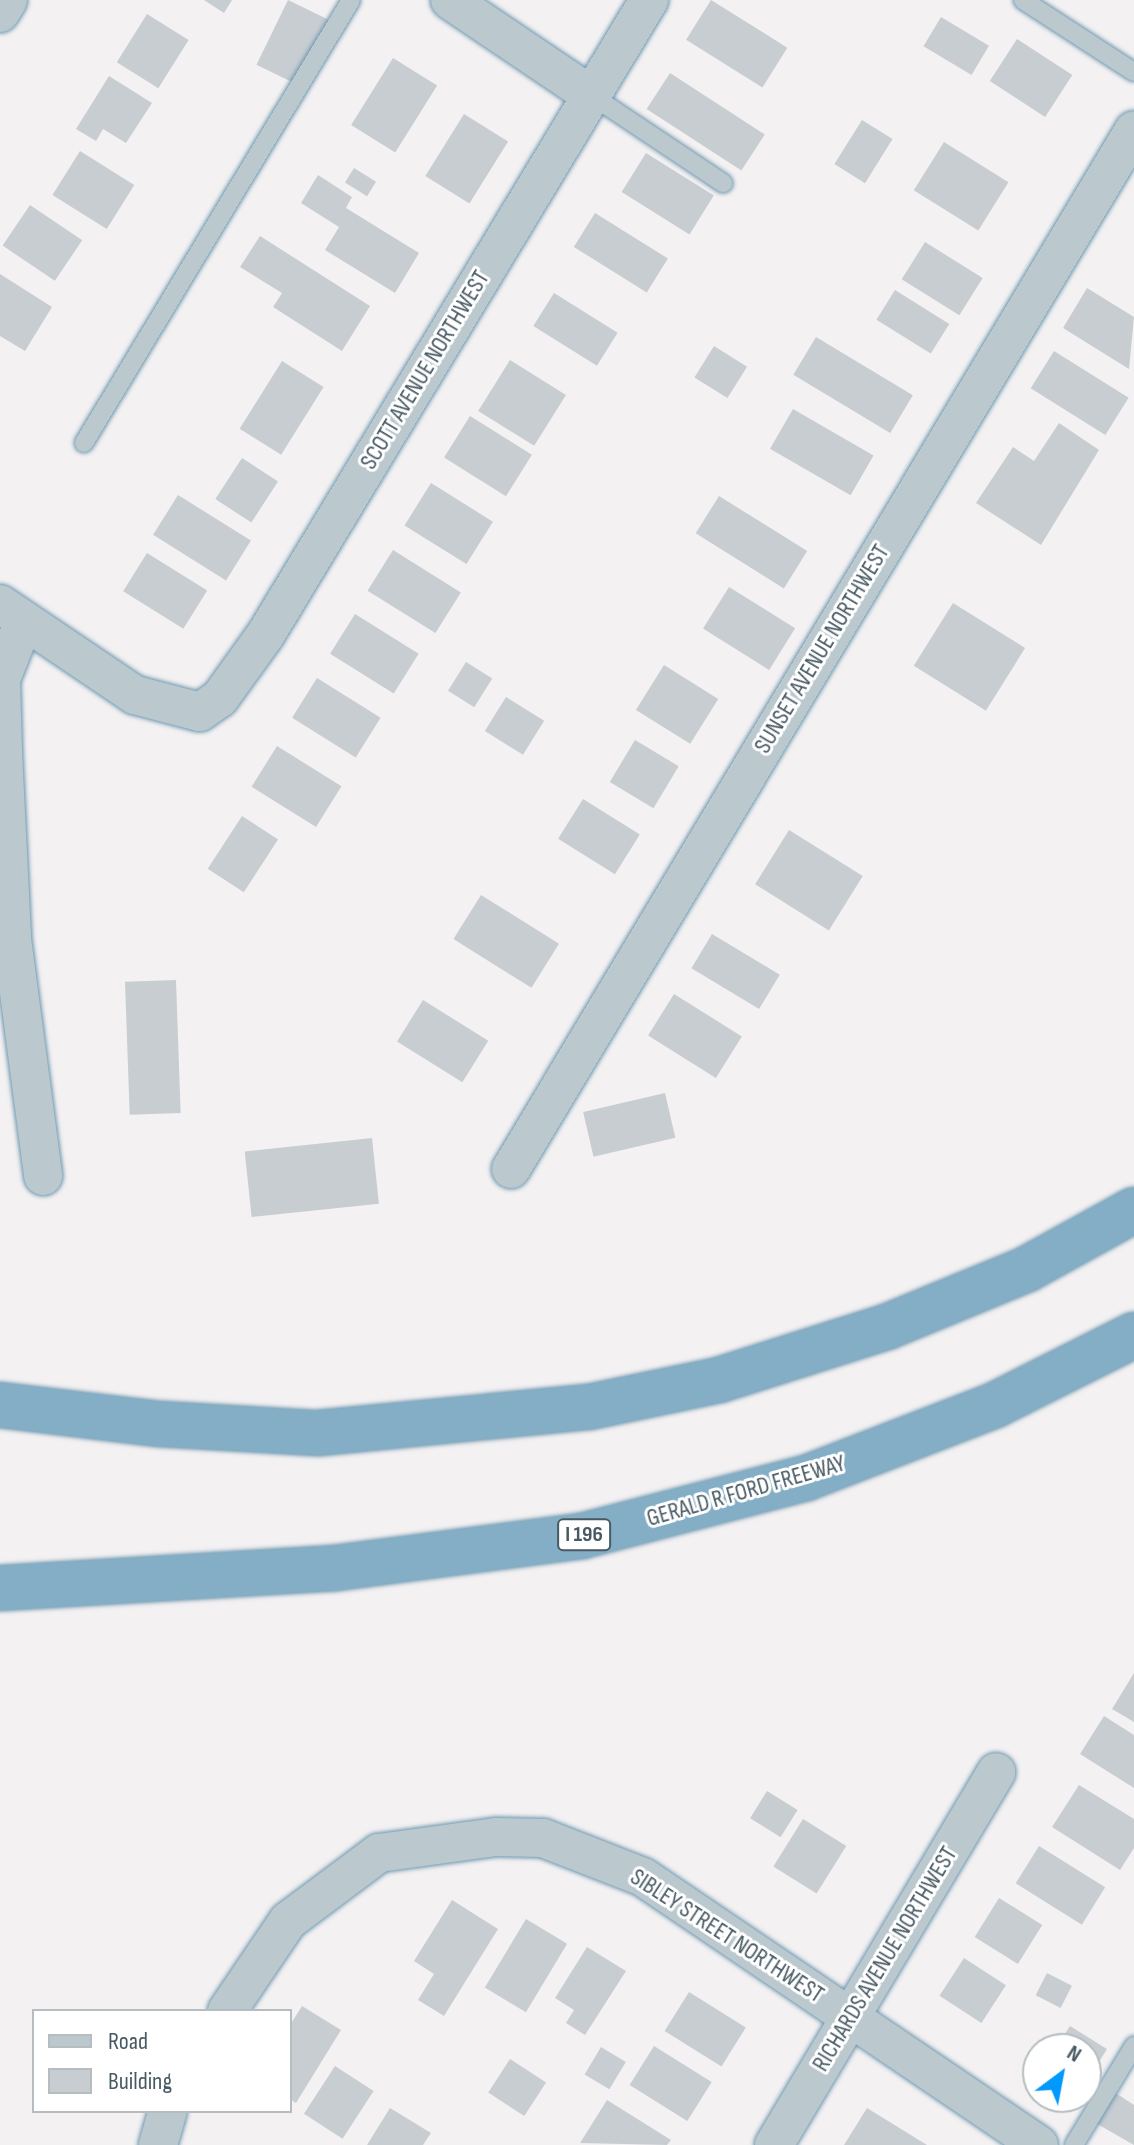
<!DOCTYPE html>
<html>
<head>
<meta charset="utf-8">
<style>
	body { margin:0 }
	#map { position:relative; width:1134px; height:2145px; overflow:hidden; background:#f4f1f2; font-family:"Sofia Sans Condensed",sans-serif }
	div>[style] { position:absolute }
	.building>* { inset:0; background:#c8cdd2; transform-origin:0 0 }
	.roads { filter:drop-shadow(0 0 2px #6f99b1) drop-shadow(0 0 2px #6f99b1) }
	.service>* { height:18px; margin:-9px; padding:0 9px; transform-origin:9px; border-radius:9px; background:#bbc9cf }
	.minor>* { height:38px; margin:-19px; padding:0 19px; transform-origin:19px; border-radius:19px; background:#bbc9cf }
	.motorway>* { height:44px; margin:-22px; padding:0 22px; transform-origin:22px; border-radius:22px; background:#84aec5 }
	span { translate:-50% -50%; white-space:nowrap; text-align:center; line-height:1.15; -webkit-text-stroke:6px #fff; paint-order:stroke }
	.shield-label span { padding:2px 6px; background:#fff; border:2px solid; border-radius:6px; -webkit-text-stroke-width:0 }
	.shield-label { font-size:22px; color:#475962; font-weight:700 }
	.street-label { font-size:24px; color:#475962 }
	.legend { position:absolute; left:32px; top:2009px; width:260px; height:104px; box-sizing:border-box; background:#fff; border:2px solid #b5bdc0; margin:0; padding:10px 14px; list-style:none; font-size:24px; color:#475962 }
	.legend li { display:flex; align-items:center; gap:16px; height:40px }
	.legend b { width:40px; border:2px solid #b5bdc0 }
	.north { position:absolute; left:1022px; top:2033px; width:80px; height:80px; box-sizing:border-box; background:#fff; border:2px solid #b5bdc0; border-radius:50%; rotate:32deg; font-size:22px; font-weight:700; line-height:32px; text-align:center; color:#475962 }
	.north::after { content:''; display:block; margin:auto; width:28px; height:36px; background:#0399fc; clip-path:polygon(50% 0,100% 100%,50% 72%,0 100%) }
</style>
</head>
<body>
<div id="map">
	<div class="building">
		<i style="clip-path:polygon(204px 0,232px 0,224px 13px)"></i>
		<i style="left:288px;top:0;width:48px;height:72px;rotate:26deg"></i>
		<i style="left:711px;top:0;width:90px;height:47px;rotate:32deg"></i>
		<i style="left:147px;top:14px;width:49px;height:57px;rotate:32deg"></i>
		<i style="left:941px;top:17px;width:56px;height:34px;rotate:31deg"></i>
		<i style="left:1017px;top:39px;width:66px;height:50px;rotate:33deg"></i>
		<i style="left:393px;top:58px;width:52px;height:79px;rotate:32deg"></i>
		<i style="left:670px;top:73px;width:113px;height:43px;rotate:33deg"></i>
		<i style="clip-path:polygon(109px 76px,152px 103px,126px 143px,103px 129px,96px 141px,76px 129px)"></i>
		<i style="left:464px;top:114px;width:52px;height:73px;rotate:32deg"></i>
		<i style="left:862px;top:120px;width:36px;height:52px;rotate:32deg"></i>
		<i style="left:944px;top:142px;width:76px;height:57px;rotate:32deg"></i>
		<i style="left:80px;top:151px;width:64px;height:52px;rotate:32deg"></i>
		<i style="left:646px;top:153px;width:80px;height:46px;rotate:32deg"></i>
		<i style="left:354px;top:168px;width:26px;height:17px;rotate:32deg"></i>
		<i style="clip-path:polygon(318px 175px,352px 197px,346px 208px,419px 253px,395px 293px,325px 250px,339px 227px,301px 203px)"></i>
		<i style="left:30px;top:205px;width:63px;height:49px;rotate:34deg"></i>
		<i style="left:595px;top:213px;width:86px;height:40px;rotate:32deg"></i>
		<i style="clip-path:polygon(260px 236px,370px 306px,342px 351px,273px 307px,282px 293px,240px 267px)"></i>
		<i style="left:925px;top:242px;width:68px;height:44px;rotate:32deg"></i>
		<i style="clip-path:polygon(0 274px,52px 307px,25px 351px,0 336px)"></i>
		<i style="clip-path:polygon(1087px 288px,1134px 317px,1129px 369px,1063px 328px)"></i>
		<i style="left:895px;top:290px;width:64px;height:35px;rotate:32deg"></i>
		<i style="left:554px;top:293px;width:75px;height:39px;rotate:32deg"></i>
		<i style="left:816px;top:337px;width:113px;height:44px;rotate:31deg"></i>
		<i style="left:714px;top:346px;width:39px;height:37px;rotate:32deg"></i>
		<i style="left:1054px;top:351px;width:88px;height:44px;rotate:32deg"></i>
		<i style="left:510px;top:360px;width:66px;height:60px;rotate:32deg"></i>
		<i style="left:282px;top:361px;width:49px;height:80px;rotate:32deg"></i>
		<i style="left:793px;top:409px;width:93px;height:46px;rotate:30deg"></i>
		<i style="left:470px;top:416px;width:73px;height:49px;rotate:32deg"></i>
		<i style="clip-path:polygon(1059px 423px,1099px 450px,1041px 545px,976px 503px,1013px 447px,1034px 461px)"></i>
		<i style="left:242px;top:458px;width:43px;height:49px;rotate:33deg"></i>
		<i style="left:431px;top:483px;width:73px;height:50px;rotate:32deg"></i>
		<i style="left:178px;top:495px;width:86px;height:47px;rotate:32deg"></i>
		<i style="left:719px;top:496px;width:104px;height:44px;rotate:32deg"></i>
		<i style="left:393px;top:550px;width:80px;height:48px;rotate:32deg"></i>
		<i style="left:147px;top:553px;width:71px;height:45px;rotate:32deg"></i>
		<i style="left:729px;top:587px;width:78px;height:49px;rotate:32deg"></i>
		<i style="left:953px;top:603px;width:85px;height:74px;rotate:32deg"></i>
		<i style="left:355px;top:614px;width:75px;height:47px;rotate:32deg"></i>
		<i style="left:466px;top:662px;width:31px;height:34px;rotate:32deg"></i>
		<i style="left:664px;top:665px;width:64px;height:53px;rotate:32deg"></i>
		<i style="left:317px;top:678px;width:75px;height:47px;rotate:32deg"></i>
		<i style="left:506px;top:697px;width:45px;height:40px;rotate:32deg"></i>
		<i style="left:635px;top:740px;width:51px;height:49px;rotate:31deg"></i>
		<i style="left:277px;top:746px;width:76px;height:48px;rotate:32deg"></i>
		<i style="left:583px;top:799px;width:67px;height:47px;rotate:32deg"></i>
		<i style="left:242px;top:816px;width:43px;height:63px;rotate:33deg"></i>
		<i style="left:789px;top:830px;width:87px;height:64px;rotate:32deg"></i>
		<i style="left:481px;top:895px;width:92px;height:52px;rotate:32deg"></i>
		<i style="left:712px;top:934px;width:79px;height:40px;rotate:31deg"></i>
		<i style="left:176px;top:980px;width:133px;height:51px;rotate:88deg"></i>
		<i style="left:674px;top:994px;width:80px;height:49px;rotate:32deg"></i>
		<i style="left:423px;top:1000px;width:77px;height:49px;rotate:32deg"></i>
		<i style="left:665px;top:1093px;width:46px;height:84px;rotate:77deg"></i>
		<i style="left:372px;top:1138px;width:66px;height:128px;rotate:84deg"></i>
		<i style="clip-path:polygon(1134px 1673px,1134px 1722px,1112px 1709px)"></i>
		<i style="clip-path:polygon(1104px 1716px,1134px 1735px,1134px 1788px,1080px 1754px)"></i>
		<i style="clip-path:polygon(1079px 1785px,1134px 1819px,1134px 1848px,1120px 1870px,1052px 1827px)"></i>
		<i style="left:767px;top:1791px;width:36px;height:32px;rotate:32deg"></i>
		<i style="left:803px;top:1819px;width:51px;height:56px;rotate:32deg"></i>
		<i style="left:1039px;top:1846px;width:78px;height:44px;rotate:32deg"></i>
		<i style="left:999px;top:1898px;width:51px;height:46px;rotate:32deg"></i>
		<i style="clip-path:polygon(452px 1900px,498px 1929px,444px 2016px,418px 2000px,434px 1974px,414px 1961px)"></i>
		<i style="left:526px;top:1919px;width:48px;height:80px;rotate:31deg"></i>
		<i style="clip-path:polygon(587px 1947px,626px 1971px,585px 2035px,566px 2023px,574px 2010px,555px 1998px)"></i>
		<i style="left:964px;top:1958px;width:50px;height:45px;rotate:33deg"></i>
		<i style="left:1047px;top:1973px;width:28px;height:25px;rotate:27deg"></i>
		<i style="left:689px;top:1992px;width:67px;height:46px;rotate:32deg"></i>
		<i style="clip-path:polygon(302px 2006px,341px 2030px,296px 2103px,290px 2099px,290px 2025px)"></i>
		<i style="clip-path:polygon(1070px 2026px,1107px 2049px,1086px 2083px,1086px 2049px,1055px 2049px)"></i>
		<i style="left:654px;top:2046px;width:68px;height:46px;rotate:32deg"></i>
		<i style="left:601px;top:2047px;width:29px;height:32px;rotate:31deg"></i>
		<i style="left:510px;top:2059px;width:43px;height:40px;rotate:33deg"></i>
		<i style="left:335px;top:2066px;width:46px;height:57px;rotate:33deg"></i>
		<i style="clip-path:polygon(1111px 2090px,1134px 2105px,1134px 2145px,1092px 2121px)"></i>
		<i style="clip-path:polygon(607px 2100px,671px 2140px,667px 2145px,580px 2143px)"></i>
		<i style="clip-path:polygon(390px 2108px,431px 2133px,423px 2145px,367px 2145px)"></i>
		<i style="clip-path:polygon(867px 2108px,927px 2145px,844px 2145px)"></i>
	</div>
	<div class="roads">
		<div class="service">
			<i style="left:1023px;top:0;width:132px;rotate:33deg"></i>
			<i style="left:591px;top:95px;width:159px;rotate:33.7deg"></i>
			<i style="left:84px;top:443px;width:517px;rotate:-58.92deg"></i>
			<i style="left:1074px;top:2145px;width:116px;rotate:-58.8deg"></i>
		</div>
		<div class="minor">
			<i style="left:450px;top:0;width:170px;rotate:34deg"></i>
			<i style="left:0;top:13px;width:15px;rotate:-58deg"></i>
			<i style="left:0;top:604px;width:163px;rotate:34deg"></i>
			<i style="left:135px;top:695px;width:67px;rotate:14.7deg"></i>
			<i style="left:200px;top:712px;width:24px;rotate:-35deg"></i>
			<i style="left:220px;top:698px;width:79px;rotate:-54.3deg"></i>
			<i style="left:266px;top:634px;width:741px;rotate:-58.86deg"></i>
			<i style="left:24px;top:621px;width:62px;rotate:111.6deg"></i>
			<i style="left:1px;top:679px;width:73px;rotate:88.4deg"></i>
			<i style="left:3px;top:752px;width:187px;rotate:87.2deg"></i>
			<i style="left:12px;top:939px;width:239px;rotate:82.5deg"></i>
			<i style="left:511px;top:1169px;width:1211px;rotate:-59.05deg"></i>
			<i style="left:227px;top:2011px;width:109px;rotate:-55.9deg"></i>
			<i style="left:288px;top:1921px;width:114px;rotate:-36.8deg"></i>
			<i style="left:379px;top:1853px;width:118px;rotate:-7.8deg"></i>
			<i style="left:496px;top:1837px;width:47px;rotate:1.2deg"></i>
			<i style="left:543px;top:1838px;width:107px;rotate:21.3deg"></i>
			<i style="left:643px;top:1877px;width:478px;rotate:34.1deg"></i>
			<i style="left:158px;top:2145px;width:35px;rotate:-74deg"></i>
			<i style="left:774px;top:2145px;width:434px;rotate:-59.2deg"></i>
		</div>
		<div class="motorway">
			<i style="left:0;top:1405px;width:161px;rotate:6.8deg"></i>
			<i style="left:160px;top:1424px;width:158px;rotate:3.3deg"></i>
			<i style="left:318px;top:1433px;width:272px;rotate:-5.5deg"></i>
			<i style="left:589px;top:1407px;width:133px;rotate:-11.7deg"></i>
			<i style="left:719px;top:1380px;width:178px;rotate:-17.6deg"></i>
			<i style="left:889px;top:1326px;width:149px;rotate:-22.4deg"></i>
			<i style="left:1027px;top:1269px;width:122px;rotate:-28.9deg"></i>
			<i style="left:0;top:1588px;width:336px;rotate:-3.4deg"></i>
			<i style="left:335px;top:1568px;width:249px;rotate:-7.4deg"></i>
			<i style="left:582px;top:1536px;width:231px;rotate:-14.5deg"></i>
			<i style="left:806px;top:1478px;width:203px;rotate:-21.1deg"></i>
			<i style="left:995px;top:1405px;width:156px;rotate:-26.7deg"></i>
		</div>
	</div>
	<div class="shield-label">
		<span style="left:584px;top:1535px">I 196</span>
	</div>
	<div class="street-label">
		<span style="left:425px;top:370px;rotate:-59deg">SCOTT AVENUE NORTHWEST</span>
		<span style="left:822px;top:649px;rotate:-59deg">SUNSET AVENUE NORTHWEST</span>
		<span style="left:746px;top:1491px;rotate:-16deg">GERALD R FORD FREEWAY</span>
		<span style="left:727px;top:1936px;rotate:33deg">SIBLEY STREET NORTHWEST</span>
		<span style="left:885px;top:1959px;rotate:-59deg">RICHARDS AVENUE NORTHWEST</span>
	</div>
	<ul class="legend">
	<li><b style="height:10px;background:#bbc9cf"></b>Road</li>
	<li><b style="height:22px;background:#c8cdd2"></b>Building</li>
	</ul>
	<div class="north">N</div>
</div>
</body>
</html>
